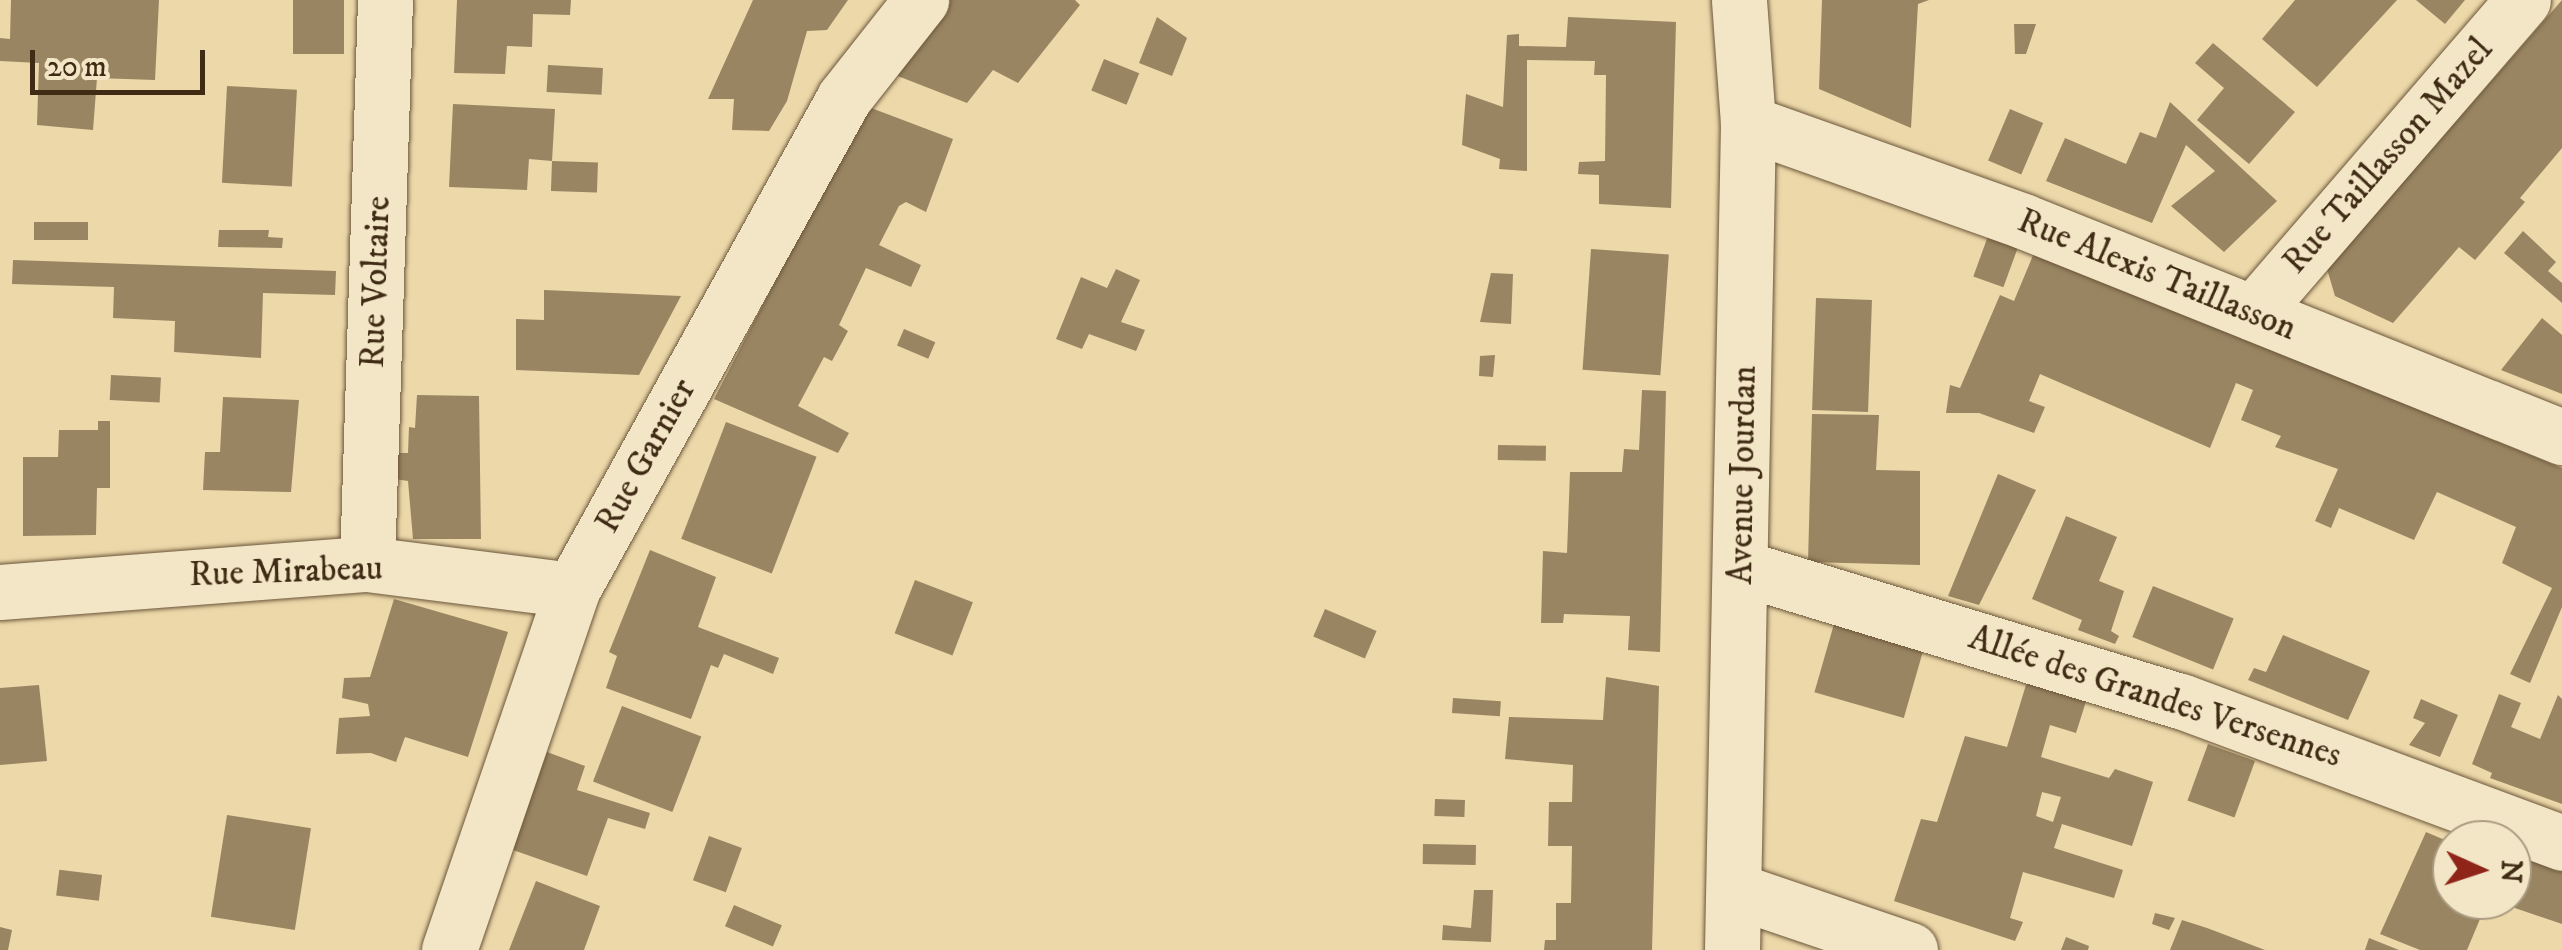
<!DOCTYPE html>
<html>
<head>
<meta charset="utf-8">
<style>
	body { margin:0 }
	#map { position:relative; width:2562px; height:950px; overflow:hidden; background:#ecd8a9; font-family:"IM FELL DW Pica",serif }
	div>[style] { position:absolute }
	.building>* { inset:0; background:#998562; transform-origin:0 0 }
	.roads { filter:drop-shadow(0 0 2px #6b563a) drop-shadow(0 0 2px #6b563a) }
	.minor>* { height:55px; margin:-27.5px; padding:0 27.5px; transform-origin:27.5px; border-radius:27.5px; background:#f3e6c7 }
	.secondary>* { height:55px; margin:-27.5px; padding:0 27.5px; transform-origin:27.5px; border-radius:27.5px; background:#f3e6c7 }
	span { translate:-50% -50%; white-space:nowrap; text-align:center; line-height:1.15; -webkit-text-stroke:10px #f3e6c7; paint-order:stroke }
	.street-label { font-size:35px; color:#402b15 }
	.north { position:absolute; left:2432px; top:820px; width:100px; height:100px; box-sizing:border-box; background:#f3e6c7; border:2px solid #ab9b80; border-radius:50%; rotate:93deg; font-size:28px; font-weight:700; line-height:40px; text-align:center; color:#402b15 }
	.north::after { content:''; display:block; margin:auto; width:35px; height:45px; background:#8f2418; clip-path:polygon(50% 0,100% 100%,50% 72%,0 100%) }
	.scale { position:absolute; left:30px; top:50px; width:175px; height:45px; box-sizing:border-box; border:5px solid #402b15; border-top:0; padding-left:12px; font-size:30px; line-height:35px; white-space:nowrap; color:#402b15; -webkit-text-stroke:8px #f3e6c7; paint-order:stroke }
</style>
</head>
<body>
<div id="map">
	<div class="building">
		<i style="clip-path:polygon(11px 0,159px 0,155px 80px,97px 78px,93px 130px,37px 125px,39px 63px,0 61px,0 38px,10px 39px)"></i>
		<i style="left:293px;top:0;width:51px;height:54px"></i>
		<i style="clip-path:polygon(457px 0,571px 0,570px 15px,533px 14px,532px 47px,507px 46px,505px 74px,454px 73px)"></i>
		<i style="clip-path:polygon(753px 0,848px 0,827px 30px,807px 31px,787px 101px,769px 131px,732px 130px,734px 99px,708px 99px)"></i>
		<i style="clip-path:polygon(949px 0,1075px 0,1080px 5px,1018px 83px,993px 70px,967px 103px,890px 73px)"></i>
		<i style="clip-path:polygon(1822px 0,1929px 0,1918px 4px,1911px 128px,1819px 89px)"></i>
		<i style="clip-path:polygon(2295px 0,2397px 0,2317px 87px,2262px 39px)"></i>
		<i style="clip-path:polygon(2416px 0,2465px 0,2445px 24px)"></i>
		<i style="clip-path:polygon(2562px 0,2562px 148px,2520px 198px,2525px 202px,2475px 260px,2459px 247px,2393px 323px,2335px 296px,2327px 269px)"></i>
		<i style="clip-path:polygon(1157px 17px,1187px 38px,1172px 76px,1139px 63px)"></i>
		<i style="clip-path:polygon(1568px 17px,1676px 22px,1671px 208px,1599px 204px,1599px 175px,1578px 174px,1579px 162px,1605px 161px,1606px 75px,1594px 75px,1595px 61px,1527px 60px,1527px 171px,1499px 169px,1500px 159px,1462px 145px,1466px 94px,1503px 107px,1507px 35px,1519px 34px,1519px 46px,1566px 47px)"></i>
		<i style="clip-path:polygon(2014px 24px,2036px 24px,2026px 54px,2015px 54px)"></i>
		<i style="clip-path:polygon(2213px 43px,2295px 112px,2249px 164px,2197px 120px,2224px 88px,2195px 63px)"></i>
		<i style="left:1104px;top:59px;width:38px;height:34px;rotate:22deg"></i>
		<i style="left:548px;top:65px;width:55px;height:27px;rotate:3deg"></i>
		<i style="left:227px;top:86px;width:70px;height:97px;rotate:3deg"></i>
		<i style="clip-path:polygon(2170px 102px,2277px 201px,2224px 252px,2171px 206px,2215px 171px,2186px 145px,2152px 223px,2046px 181px,2065px 138px,2126px 164px,2140px 132px,2156px 138px)"></i>
		<i style="clip-path:polygon(453px 104px,555px 109px,552px 161px,529px 159px,527px 190px,449px 187px)"></i>
		<i style="clip-path:polygon(866px 106px,953px 139px,926px 212px,906px 202px,899px 206px,879px 245px,921px 265px,911px 287px,866px 268px,839px 325px,848px 331px,832px 361px,824px 357px,798px 406px,849px 433px,838px 453px,714px 399px)"></i>
		<i style="left:2010px;top:109px;width:36px;height:56px;rotate:23deg"></i>
		<i style="left:552px;top:161px;width:46px;height:30px;rotate:2deg"></i>
		<i style="left:34px;top:222px;width:54px;height:18px"></i>
		<i style="clip-path:polygon(219px 230px,269px 230px,268px 237px,283px 238px,282px 248px,218px 247px)"></i>
		<i style="clip-path:polygon(2523px 231px,2556px 262px,2548px 271px,2562px 283px,2562px 303px,2504px 253px)"></i>
		<i style="left:1988px;top:236px;width:32px;height:43px;rotate:20deg"></i>
		<i style="left:1591px;top:249px;width:78px;height:121px;rotate:4deg"></i>
		<i style="clip-path:polygon(2034px 253px,2562px 468px,2562px 607px,2530px 683px,2510px 674px,2552px 588px,2502px 563px,2516px 527px,2437px 492px,2414px 540px,2339px 508px,2331px 528px,2315px 521px,2338px 469px,2275px 447px,2281px 436px,2241px 420px,2253px 390px,2236px 383px,2210px 448px,2040px 374px,2029px 401px,2045px 407px,2034px 433px,1979px 413px,1946px 413px,1950px 385px,1960px 388px,2000px 295px,2014px 301px)"></i>
		<i style="clip-path:polygon(13px 260px,336px 271px,335px 295px,263px 293px,261px 358px,174px 352px,175px 321px,113px 318px,114px 287px,12px 284px)"></i>
		<i style="clip-path:polygon(1116px 269px,1140px 280px,1121px 322px,1145px 330px,1136px 351px,1089px 334px,1082px 349px,1056px 339px,1081px 277px,1107px 288px)"></i>
		<i style="clip-path:polygon(1491px 273px,1513px 274px,1511px 324px,1480px 322px)"></i>
		<i style="clip-path:polygon(544px 290px,681px 296px,639px 375px,516px 370px,516px 319px,544px 320px)"></i>
		<i style="left:1816px;top:298px;width:56px;height:112px;rotate:2deg"></i>
		<i style="clip-path:polygon(2542px 318px,2562px 335px,2562px 394px,2501px 370px)"></i>
		<i style="left:904px;top:329px;width:34px;height:18px;rotate:23deg"></i>
		<i style="clip-path:polygon(1495px 355px,1493px 377px,1479px 376px,1480px 356px)"></i>
		<i style="left:111px;top:375px;width:50px;height:25px;rotate:3deg"></i>
		<i style="clip-path:polygon(1642px 390px,1666px 391px,1660px 652px,1628px 650px,1630px 616px,1564px 614px,1563px 623px,1541px 623px,1543px 551px,1567px 553px,1570px 472px,1622px 472px,1624px 449px,1639px 450px)"></i>
		<i style="clip-path:polygon(417px 395px,479px 396px,481px 539px,413px 539px,408px 481px,395px 479px,396px 453px,408px 453px,409px 427px,415px 428px)"></i>
		<i style="clip-path:polygon(223px 397px,299px 400px,291px 492px,203px 490px,205px 452px,220px 452px)"></i>
		<i style="clip-path:polygon(1812px 414px,1879px 415px,1876px 470px,1920px 471px,1920px 565px,1808px 562px)"></i>
		<i style="clip-path:polygon(98px 421px,110px 421px,110px 488px,97px 488px,96px 535px,23px 536px,23px 457px,58px 457px,59px 430px,98px 430px)"></i>
		<i style="left:726px;top:422px;width:97px;height:125px;rotate:21deg"></i>
		<i style="left:1498px;top:445px;width:48px;height:15px;rotate:1deg"></i>
		<i style="clip-path:polygon(1998px 474px,2036px 490px,1979px 605px,1948px 596px)"></i>
		<i style="clip-path:polygon(2066px 516px,2117px 537px,2099px 581px,2124px 591px,2111px 631px,2119px 636px,2115px 644px,2078px 630px,2082px 620px,2032px 599px)"></i>
		<i style="clip-path:polygon(650px 550px,716px 577px,698px 627px,779px 658px,773px 674px,724px 654px,718px 668px,711px 665px,691px 719px,606px 688px,617px 656px,609px 652px)"></i>
		<i style="left:915px;top:580px;width:62px;height:57px;rotate:21deg"></i>
		<i style="left:2153px;top:586px;width:87px;height:55px;rotate:22deg"></i>
		<i style="clip-path:polygon(394px 599px,508px 632px,468px 757px,405px 737px,396px 762px,371px 753px,336px 754px,339px 718px,370px 716px,368px 704px,342px 698px,344px 678px,370px 677px)"></i>
		<i style="left:1325px;top:609px;width:56px;height:30px;rotate:23deg"></i>
		<i style="left:1834px;top:624px;width:93px;height:71px;rotate:16deg"></i>
		<i style="clip-path:polygon(2283px 635px,2370px 671px,2348px 720px,2248px 680px,2254px 668px,2266px 672px)"></i>
		<i style="clip-path:polygon(evenodd,2029px 675px,2089px 692px,2076px 733px,2050px 725px,2041px 757px,2109px 778px,2115px 769px,2153px 782px,2132px 846px,2062px 824px,2054px 848px,2123px 870px,2114px 898px,2023px 872px,2010px 918px,2023px 922px,2015px 941px,1894px 901px,1921px 819px,1937px 822px,1965px 736px,2007px 747px,2029px 675px,2042px 792px,2061px 797px,2053px 822px,2036px 816px,2042px 792px)"></i>
		<i style="clip-path:polygon(1606px 677px,1659px 686px,1652px 950px,1544px 950px,1545px 940px,1556px 940px,1556px 903px,1571px 903px,1572px 846px,1548px 846px,1549px 802px,1572px 802px,1573px 765px,1505px 759px,1509px 717px,1603px 720px)"></i>
		<i style="clip-path:polygon(39px 685px,47px 761px,0 765px,0 688px)"></i>
		<i style="clip-path:polygon(2499px 694px,2521px 703px,2511px 727px,2540px 739px,2558px 695px,2562px 699px,2562px 804px,2490px 778px,2492px 773px,2472px 764px)"></i>
		<i style="left:1453px;top:698px;width:48px;height:15px;rotate:4deg"></i>
		<i style="clip-path:polygon(2421px 699px,2458px 715px,2440px 757px,2409px 745px,2425px 723px,2413px 718px)"></i>
		<i style="left:622px;top:706px;width:85px;height:81px;rotate:21deg"></i>
		<i style="left:2208px;top:744px;width:50px;height:60px;rotate:20deg"></i>
		<i style="clip-path:polygon(547px 752px,585px 766px,577px 790px,650px 813px,645px 829px,608px 818px,587px 876px,513px 850px)"></i>
		<i style="left:1435px;top:799px;width:30px;height:17px;rotate:2deg"></i>
		<i style="left:227px;top:815px;width:85px;height:103px;rotate:9deg"></i>
		<i style="clip-path:polygon(2426px 832px,2452px 843px,2452px 900px,2488px 900px,2467px 950px,2420px 950px,2380px 934px)"></i>
		<i style="left:709px;top:836px;width:35px;height:47px;rotate:20deg"></i>
		<i style="left:1423px;top:844px;width:53px;height:20px;rotate:1deg"></i>
		<i style="clip-path:polygon(2519px 851px,2562px 869px,2562px 924px,2500px 903px,2512px 900px)"></i>
		<i style="left:102px;top:875px;width:26px;height:43px;rotate:97deg"></i>
		<i style="clip-path:polygon(536px 881px,600px 906px,584px 950px,509px 950px)"></i>
		<i style="clip-path:polygon(1474px 890px,1493px 890px,1491px 942px,1442px 940px,1443px 925px,1471px 928px)"></i>
		<i style="left:734px;top:905px;width:52px;height:23px;rotate:23deg"></i>
		<i style="clip-path:polygon(2155px 913px,2175px 918px,2169px 930px,2152px 924px)"></i>
		<i style="clip-path:polygon(2182px 920px,2207px 928px,2265px 950px,2170px 950px)"></i>
		<i style="clip-path:polygon(0 927px,12px 930px,8px 950px,0 950px)"></i>
		<i style="clip-path:polygon(2066px 937px,2089px 946px,2088px 950px,2061px 950px)"></i>
		<i style="clip-path:polygon(2369px 938px,2399px 950px,2365px 950px)"></i>
	</div>
	<div class="roads">
		<div class="minor">
			<i style="left:1748px;top:123px;width:292px;rotate:19.6deg"></i>
			<i style="left:2023px;top:221px;width:581px;rotate:21.84deg"></i>
			<i style="left:2253px;top:313px;width:413px;rotate:-49.2deg"></i>
			<i style="left:367px;top:564px;width:564px;rotate:-88.17deg"></i>
			<i style="left:1742px;top:568px;width:459px;rotate:16.9deg"></i>
			<i style="left:2181px;top:701px;width:407px;rotate:20.4deg"></i>
			<i style="left:0;top:592px;width:368px;rotate:-4.4deg"></i>
			<i style="left:367px;top:564px;width:207px;rotate:7.2deg"></i>
			<i style="left:1734px;top:890px;width:186px;rotate:18.8deg"></i>
			<i style="left:449px;top:950px;width:380px;rotate:-71.1deg"></i>
			<i style="left:572px;top:590px;width:562px;rotate:-61.06deg"></i>
			<i style="left:844px;top:98px;width:125px;rotate:-51.8deg"></i>
		</div>
		<div class="secondary">
			<i style="left:1732px;top:950px;width:827px;rotate:-88.89deg"></i>
			<i style="left:1748px;top:123px;width:123px;rotate:-94.2deg"></i>
		</div>
	</div>
	<div class="street-label">
		<span style="left:2388px;top:156px;rotate:-49deg">Rue Taillasson Mazel</span>
		<span style="left:2157px;top:275px;rotate:22deg">Rue Alexis Taillasson</span>
		<span style="left:376px;top:282px;rotate:-88deg">Rue Voltaire</span>
		<span style="left:646px;top:456px;rotate:-61deg">Rue Garnier</span>
		<span style="left:1743px;top:475px;rotate:-89deg">Avenue Jourdan</span>
		<span style="left:286px;top:572px;rotate:-2deg">Rue Mirabeau</span>
		<span style="left:2155px;top:697px;rotate:18deg">Allée des Grandes Versennes</span>
	</div>
	<div class="north">N</div>
	<div class="scale">20 m</div>
</div>
</body>
</html>
